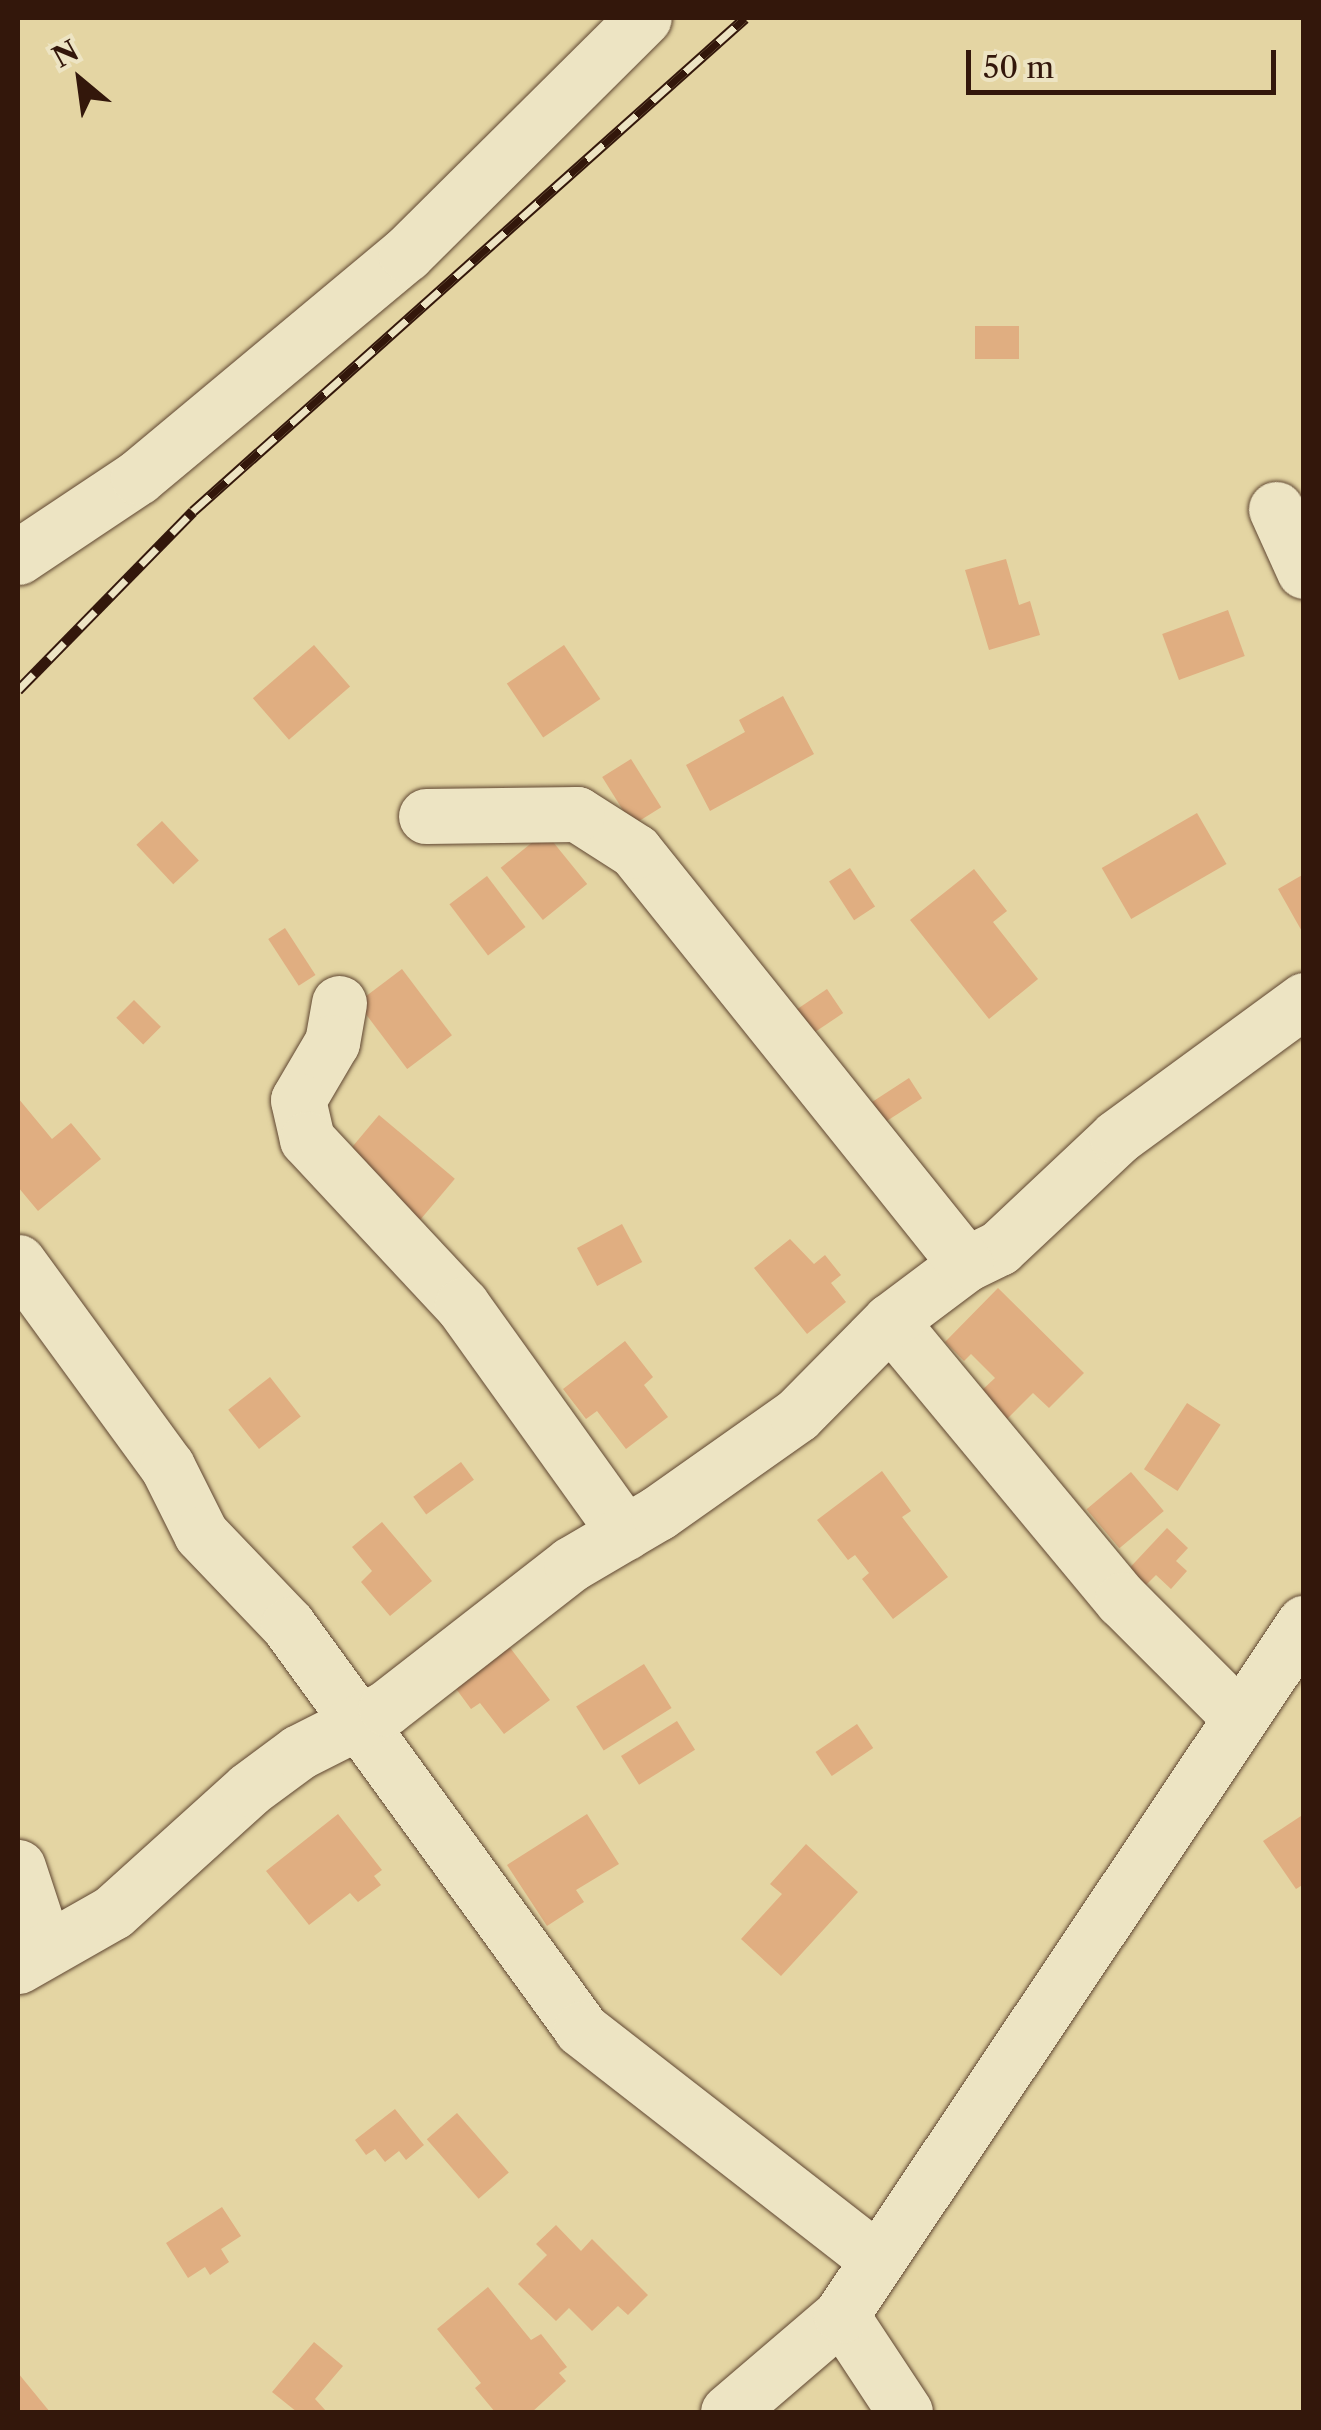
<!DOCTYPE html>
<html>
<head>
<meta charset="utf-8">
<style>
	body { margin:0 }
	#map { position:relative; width:1321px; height:2430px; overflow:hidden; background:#e4d5a3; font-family:"Libre Caslon Text",serif }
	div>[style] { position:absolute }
	.building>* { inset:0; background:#e0ae81; transform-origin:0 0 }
	.roads { filter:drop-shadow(0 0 2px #5f4631) drop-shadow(0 0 2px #5f4631) }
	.minor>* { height:55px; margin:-27.5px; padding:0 27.5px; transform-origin:27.5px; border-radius:27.5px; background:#ede4c3 }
	.rail>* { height:11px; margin-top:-5.5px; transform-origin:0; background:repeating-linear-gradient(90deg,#ede4c3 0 22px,#33170b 0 44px); box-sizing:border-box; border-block:2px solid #33170b }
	span { translate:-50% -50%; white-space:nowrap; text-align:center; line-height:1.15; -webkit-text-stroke:8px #ede4c3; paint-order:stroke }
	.frame { position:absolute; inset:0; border:20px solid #33170b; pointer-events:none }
	.north { position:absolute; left:30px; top:30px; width:100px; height:100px; -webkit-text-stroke:8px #ede4c3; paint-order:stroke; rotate:331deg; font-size:28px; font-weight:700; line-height:40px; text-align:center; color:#33170b }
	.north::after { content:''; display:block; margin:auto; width:35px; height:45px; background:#33170b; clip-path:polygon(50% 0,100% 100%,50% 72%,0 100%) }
	.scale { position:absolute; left:966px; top:50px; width:310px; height:45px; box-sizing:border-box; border:5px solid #33170b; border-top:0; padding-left:12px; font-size:30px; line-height:35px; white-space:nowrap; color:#33170b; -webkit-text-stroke:8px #ede4c3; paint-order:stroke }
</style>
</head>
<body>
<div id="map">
	<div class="building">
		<i style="left:975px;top:326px;width:44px;height:33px"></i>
		<i style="clip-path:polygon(1006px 559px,1019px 605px,1030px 601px,1040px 635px,989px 650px,965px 570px)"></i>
		<i style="left:1228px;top:610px;width:49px;height:70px;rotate:70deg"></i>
		<i style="left:314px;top:645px;width:55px;height:81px;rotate:49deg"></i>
		<i style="left:564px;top:645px;width:65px;height:69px;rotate:56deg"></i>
		<i style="clip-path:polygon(783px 696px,814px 754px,710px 811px,686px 765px,745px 732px,739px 720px)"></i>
		<i style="left:631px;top:759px;width:57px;height:34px;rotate:58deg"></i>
		<i style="left:1197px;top:813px;width:59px;height:110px;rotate:60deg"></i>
		<i style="left:162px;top:821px;width:54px;height:35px;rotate:47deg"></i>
		<i style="left:545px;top:832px;width:67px;height:57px;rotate:51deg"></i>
		<i style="left:850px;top:868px;width:46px;height:25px;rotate:57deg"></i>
		<i style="clip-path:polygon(974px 869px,1007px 911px,993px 922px,1038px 979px,989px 1019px,910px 920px)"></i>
		<i style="clip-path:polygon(1304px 874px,1304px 935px,1278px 889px)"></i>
		<i style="left:487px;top:876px;width:64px;height:47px;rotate:53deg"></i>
		<i style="left:285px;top:928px;width:56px;height:20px;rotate:57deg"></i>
		<i style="left:402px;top:969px;width:83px;height:56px;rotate:53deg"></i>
		<i style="left:827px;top:989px;width:29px;height:52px;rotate:56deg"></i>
		<i style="left:134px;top:1000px;width:38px;height:25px;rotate:45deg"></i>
		<i style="left:909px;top:1078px;width:24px;height:44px;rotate:57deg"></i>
		<i style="clip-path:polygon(18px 1098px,52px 1139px,71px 1123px,101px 1159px,38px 1211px,18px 1187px)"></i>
		<i style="left:379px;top:1115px;width:99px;height:60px;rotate:40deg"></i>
		<i style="left:622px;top:1224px;width:43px;height:51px;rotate:62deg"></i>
		<i style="clip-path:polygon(790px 1239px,814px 1264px,825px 1255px,841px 1275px,831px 1283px,846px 1302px,807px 1334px,754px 1268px)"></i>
		<i style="clip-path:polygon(998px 1288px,1084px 1373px,1049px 1408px,1033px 1393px,1007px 1419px,980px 1392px,995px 1378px,971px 1354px,964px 1361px,945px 1342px)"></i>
		<i style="clip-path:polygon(625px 1341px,653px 1377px,644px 1385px,668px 1417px,626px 1449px,597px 1411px,586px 1419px,563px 1389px)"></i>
		<i style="left:270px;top:1377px;width:50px;height:53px;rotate:52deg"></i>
		<i style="left:1187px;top:1403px;width:40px;height:79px;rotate:33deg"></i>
		<i style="left:461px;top:1462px;width:22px;height:59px;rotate:54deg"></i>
		<i style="clip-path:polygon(882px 1471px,911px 1511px,902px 1517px,948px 1577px,893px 1619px,862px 1579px,869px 1573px,855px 1555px,848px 1560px,817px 1520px)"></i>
		<i style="left:1131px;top:1472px;width:51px;height:58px;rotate:50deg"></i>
		<i style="clip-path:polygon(382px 1522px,432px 1581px,390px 1616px,361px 1582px,372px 1571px,352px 1547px)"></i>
		<i style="clip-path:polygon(1167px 1528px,1188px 1548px,1176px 1561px,1187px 1571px,1171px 1589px,1156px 1575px,1139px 1592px,1122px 1576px)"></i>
		<i style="clip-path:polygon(508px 1645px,550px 1700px,504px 1734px,480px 1703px,471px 1709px,454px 1686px)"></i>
		<i style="left:644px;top:1664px;width:52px;height:80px;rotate:58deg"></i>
		<i style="left:677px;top:1721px;width:34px;height:66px;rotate:58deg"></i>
		<i style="left:857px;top:1724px;width:29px;height:50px;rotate:56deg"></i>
		<i style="clip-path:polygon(338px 1814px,382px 1870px,374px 1876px,381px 1885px,358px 1902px,350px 1893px,309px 1925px,266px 1871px)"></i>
		<i style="clip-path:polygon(587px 1814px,619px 1864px,576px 1890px,584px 1902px,547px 1926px,507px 1865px)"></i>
		<i style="clip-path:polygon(1304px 1814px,1304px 1884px,1296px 1889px,1263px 1841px)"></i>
		<i style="clip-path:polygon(806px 1844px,858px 1892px,781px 1976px,741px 1939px,782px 1894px,770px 1884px)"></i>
		<i style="clip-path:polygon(395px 2109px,424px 2145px,406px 2160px,399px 2151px,385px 2162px,375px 2149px,366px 2155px,355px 2140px)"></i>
		<i style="left:457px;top:2113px;width:79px;height:40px;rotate:49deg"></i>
		<i style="clip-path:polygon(222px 2207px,241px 2236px,221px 2249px,229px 2262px,210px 2275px,205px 2267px,188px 2278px,166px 2243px)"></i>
		<i style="clip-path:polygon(556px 2225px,581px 2251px,592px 2239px,648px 2295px,628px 2315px,618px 2306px,592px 2331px,569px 2308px,556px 2321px,518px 2284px,547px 2255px,536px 2244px)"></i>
		<i style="clip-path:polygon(488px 2287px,531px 2340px,541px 2334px,567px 2367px,559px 2373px,566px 2381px,532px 2412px,495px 2412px,475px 2388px,481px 2383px,437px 2329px)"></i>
		<i style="clip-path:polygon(314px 2342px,343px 2366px,315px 2399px,327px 2412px,297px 2412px,272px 2392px)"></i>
		<i style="clip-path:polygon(18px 2373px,50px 2412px,18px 2412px)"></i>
	</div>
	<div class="roads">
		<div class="minor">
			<i style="left:1276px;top:509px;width:68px;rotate:65.7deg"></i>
			<i style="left:18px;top:557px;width:144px;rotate:-33.7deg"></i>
			<i style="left:138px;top:477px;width:349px;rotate:-39.8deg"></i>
			<i style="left:406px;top:254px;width:335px;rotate:-44.8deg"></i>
			<i style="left:339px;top:1003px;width:40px;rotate:100deg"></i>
			<i style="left:332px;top:1042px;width:67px;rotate:120.4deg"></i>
			<i style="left:298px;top:1100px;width:40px;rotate:77deg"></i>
			<i style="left:307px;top:1139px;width:227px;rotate:47deg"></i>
			<i style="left:462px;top:1305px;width:280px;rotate:54.4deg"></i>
			<i style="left:18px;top:1262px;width:253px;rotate:53.9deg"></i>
			<i style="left:167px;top:1466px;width:76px;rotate:63.4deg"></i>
			<i style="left:201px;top:1534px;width:126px;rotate:46.3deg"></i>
			<i style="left:288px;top:1625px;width:499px;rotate:54deg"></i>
			<i style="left:581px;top:2029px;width:373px;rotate:37.9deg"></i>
			<i style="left:966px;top:1264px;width:37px;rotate:-26deg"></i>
			<i style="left:999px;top:1248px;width:162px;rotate:-43.2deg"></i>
			<i style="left:1117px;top:1137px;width:232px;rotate:-36.2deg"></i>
			<i style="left:890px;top:1321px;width:363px;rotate:50.3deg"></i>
			<i style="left:1122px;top:1600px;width:164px;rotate:45deg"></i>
			<i style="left:18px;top:1867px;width:86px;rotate:71.8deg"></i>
			<i style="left:18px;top:1966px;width:109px;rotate:-29.6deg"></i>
			<i style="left:113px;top:1912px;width:183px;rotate:-42.1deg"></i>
			<i style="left:249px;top:1789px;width:62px;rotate:-36.5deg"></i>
			<i style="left:299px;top:1752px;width:97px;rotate:-26.8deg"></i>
			<i style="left:386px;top:1708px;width:234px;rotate:-37.9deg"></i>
			<i style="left:571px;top:1564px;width:101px;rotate:-30.4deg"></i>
			<i style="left:658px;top:1513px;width:170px;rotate:-35.2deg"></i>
			<i style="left:797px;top:1415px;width:132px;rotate:-45.3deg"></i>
			<i style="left:890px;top:1321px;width:95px;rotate:-36.9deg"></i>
			<i style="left:966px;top:1264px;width:529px;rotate:-128.71deg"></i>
			<i style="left:635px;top:851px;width:69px;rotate:-147.5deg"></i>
			<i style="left:577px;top:814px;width:151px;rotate:179.2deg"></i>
			<i style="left:728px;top:2412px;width:149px;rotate:-40.6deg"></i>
			<i style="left:905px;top:2412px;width:116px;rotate:-123.4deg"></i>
			<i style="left:841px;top:2315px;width:833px;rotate:-56.21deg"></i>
		</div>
	</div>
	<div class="rail">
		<i style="left:18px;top:690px;width:250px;rotate:-45.6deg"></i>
		<i style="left:193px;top:511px;width:740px;rotate:-41.77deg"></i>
	</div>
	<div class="frame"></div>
	<div class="north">N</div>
	<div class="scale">50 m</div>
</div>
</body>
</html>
